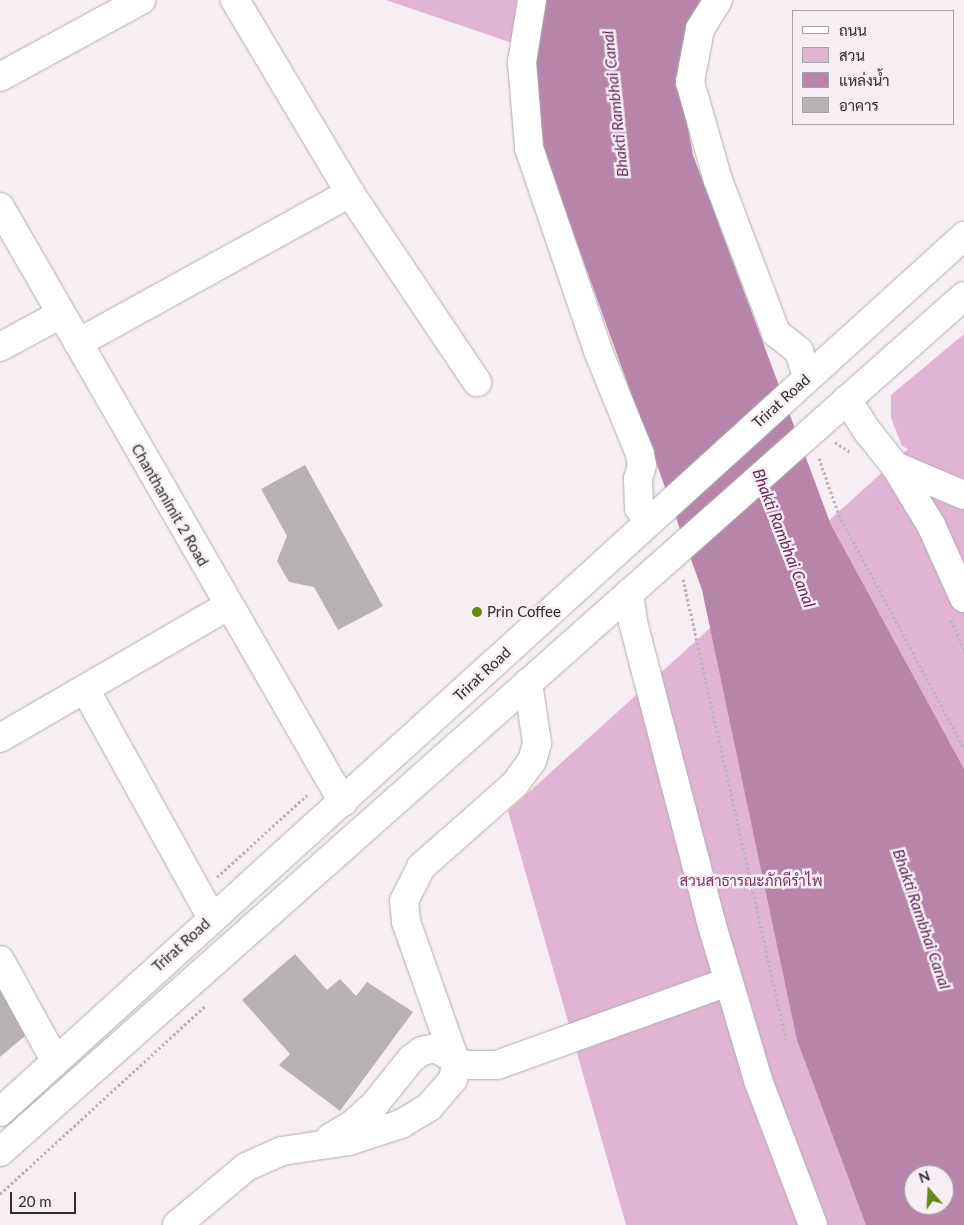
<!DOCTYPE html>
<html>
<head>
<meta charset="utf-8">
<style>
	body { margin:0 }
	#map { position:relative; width:964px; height:1225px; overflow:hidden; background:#f6eef3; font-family:Lato,Sarabun,sans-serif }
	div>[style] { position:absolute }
	.green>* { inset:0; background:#e0b5d4 }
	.water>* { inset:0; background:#b685a9 }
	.building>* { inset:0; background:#b8b1b6 }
	.path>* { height:3px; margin-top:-1.5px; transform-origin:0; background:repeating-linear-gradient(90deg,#bab3b7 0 2.5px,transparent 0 5px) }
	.roads { filter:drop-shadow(0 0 1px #b2abb0) drop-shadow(0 0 1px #b2abb0) }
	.minor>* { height:28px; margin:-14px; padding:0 14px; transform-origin:14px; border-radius:14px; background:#fff }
	.major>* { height:28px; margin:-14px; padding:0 14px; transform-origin:14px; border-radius:14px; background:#fff }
	.dots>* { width:14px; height:14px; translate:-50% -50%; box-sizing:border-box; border:2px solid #f6eef3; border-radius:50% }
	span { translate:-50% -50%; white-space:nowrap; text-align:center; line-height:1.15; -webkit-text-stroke:5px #f6eef3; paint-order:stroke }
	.street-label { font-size:15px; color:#302d2f }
	.poi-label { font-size:15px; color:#302d2f }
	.left { translate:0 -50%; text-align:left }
	.park-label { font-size:15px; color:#783a6a }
	.water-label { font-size:16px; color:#642757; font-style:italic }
	.legend { position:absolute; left:792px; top:10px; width:162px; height:115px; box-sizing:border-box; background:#f6eef3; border:1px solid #a7a1a5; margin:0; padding:6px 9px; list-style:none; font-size:15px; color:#302d2f }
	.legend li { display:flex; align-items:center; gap:10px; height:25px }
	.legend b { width:25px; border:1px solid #a7a1a5 }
	.north { position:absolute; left:904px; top:1165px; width:50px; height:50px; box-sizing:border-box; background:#f6eef3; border:1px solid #a7a1a5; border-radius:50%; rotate:341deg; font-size:14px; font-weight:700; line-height:20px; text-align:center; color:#302d2f }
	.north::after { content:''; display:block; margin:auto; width:18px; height:22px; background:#658a11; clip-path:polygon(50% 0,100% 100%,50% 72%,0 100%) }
	.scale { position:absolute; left:10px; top:1192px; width:66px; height:22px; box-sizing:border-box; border:2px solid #302d2f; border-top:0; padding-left:6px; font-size:15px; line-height:18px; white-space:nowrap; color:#302d2f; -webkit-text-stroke:4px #f6eef3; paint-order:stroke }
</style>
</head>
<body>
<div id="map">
	<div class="green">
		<i style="clip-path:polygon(386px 0,520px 0,524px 47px)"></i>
		<i style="clip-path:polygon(evenodd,964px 334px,964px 1225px,626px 1225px,508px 811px,908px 449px,902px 446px,891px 418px,891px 395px,964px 334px,914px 1175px,944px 1175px,944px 1205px,914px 1205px,914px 1175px)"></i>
	</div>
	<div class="water">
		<i style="clip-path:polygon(evenodd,545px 0,706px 0,681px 91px,693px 155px,831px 525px,964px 769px,964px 1225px,866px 1225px,797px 1040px,702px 590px,534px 124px,537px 48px,545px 0,914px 1175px,944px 1175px,944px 1205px,914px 1205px,914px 1175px)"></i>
	</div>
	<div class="building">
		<i style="clip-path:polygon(305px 465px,383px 606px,338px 630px,314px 587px,289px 582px,277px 561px,287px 536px,261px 489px)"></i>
		<i style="clip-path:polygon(295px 954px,327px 990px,340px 979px,356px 996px,367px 982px,413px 1012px,340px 1111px,279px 1065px,290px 1054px,242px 1000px)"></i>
		<i style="clip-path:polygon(0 985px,26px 1035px,0 1057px)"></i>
	</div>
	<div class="path">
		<i style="left:835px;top:442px;width:18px;rotate:34deg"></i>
		<i style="left:819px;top:458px;width:60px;rotate:70.7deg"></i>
		<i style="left:839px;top:515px;width:264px;rotate:61.8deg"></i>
		<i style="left:683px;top:579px;width:472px;rotate:77.4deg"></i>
		<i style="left:951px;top:620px;width:32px;rotate:66deg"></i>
		<i style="left:217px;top:877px;width:122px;rotate:-42.3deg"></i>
		<i style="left:0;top:1194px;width:278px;rotate:-42.5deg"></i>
	</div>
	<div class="roads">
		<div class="minor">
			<i style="left:532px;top:0;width:63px;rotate:99.2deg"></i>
			<i style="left:522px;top:62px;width:86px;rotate:85.3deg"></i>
			<i style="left:529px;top:148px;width:214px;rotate:71.2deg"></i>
			<i style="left:598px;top:351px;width:111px;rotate:67.8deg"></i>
			<i style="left:640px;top:454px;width:11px;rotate:80deg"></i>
			<i style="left:642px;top:465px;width:15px;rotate:106deg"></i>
			<i style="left:638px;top:479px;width:29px;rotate:88deg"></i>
			<i style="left:639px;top:508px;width:16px;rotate:52deg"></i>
			<i style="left:718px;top:0;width:34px;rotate:122deg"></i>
			<i style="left:700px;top:29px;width:54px;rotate:100.7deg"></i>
			<i style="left:690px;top:82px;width:102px;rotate:74.1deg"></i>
			<i style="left:718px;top:180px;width:164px;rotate:69.2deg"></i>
			<i style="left:776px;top:333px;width:29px;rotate:38deg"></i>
			<i style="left:799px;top:351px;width:27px;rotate:73deg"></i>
			<i style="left:0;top:77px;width:161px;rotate:-28.6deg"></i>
			<i style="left:350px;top:193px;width:228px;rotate:56.1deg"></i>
			<i style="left:0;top:207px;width:687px;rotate:60.04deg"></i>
			<i style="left:78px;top:343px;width:311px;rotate:-28.9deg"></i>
			<i style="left:350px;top:193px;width:225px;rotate:-120.8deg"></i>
			<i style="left:0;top:347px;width:69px;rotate:-28.4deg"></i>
			<i style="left:847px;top:399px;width:39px;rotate:58deg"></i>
			<i style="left:868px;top:432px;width:43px;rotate:51.5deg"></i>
			<i style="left:895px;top:466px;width:75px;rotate:22.8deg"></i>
			<i style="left:895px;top:466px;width:69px;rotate:58.6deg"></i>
			<i style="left:931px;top:525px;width:80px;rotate:65.7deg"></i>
			<i style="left:629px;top:593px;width:29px;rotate:82deg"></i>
			<i style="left:633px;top:622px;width:310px;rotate:75.4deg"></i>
			<i style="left:711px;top:922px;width:165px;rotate:73.4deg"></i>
			<i style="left:758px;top:1080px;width:155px;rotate:69.2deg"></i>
			<i style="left:85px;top:689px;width:262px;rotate:61deg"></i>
			<i style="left:0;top:738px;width:263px;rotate:-30.1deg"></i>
			<i style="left:0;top:960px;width:114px;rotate:61.2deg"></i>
			<i style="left:330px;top:1138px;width:26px;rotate:-31deg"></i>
			<i style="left:352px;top:1125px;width:31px;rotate:-42deg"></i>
			<i style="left:375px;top:1104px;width:58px;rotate:-51.3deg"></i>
			<i style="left:411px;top:1059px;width:14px;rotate:-36deg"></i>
			<i style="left:422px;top:1051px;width:13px;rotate:-13deg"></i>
			<i style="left:435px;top:1048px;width:34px;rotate:30deg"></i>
			<i style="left:465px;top:1065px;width:32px"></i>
			<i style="left:497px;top:1065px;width:245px;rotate:-19.8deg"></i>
			<i style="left:177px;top:1225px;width:90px;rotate:-40deg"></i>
			<i style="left:246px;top:1167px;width:39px;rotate:-24deg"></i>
			<i style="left:282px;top:1151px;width:68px;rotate:-8.5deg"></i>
			<i style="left:349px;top:1141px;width:55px;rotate:-18.1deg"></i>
			<i style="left:401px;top:1124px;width:33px;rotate:-31deg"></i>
			<i style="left:429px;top:1107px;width:37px;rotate:-49deg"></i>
			<i style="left:453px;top:1079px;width:16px;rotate:-79deg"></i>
			<i style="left:456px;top:1063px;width:150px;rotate:-109.5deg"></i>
			<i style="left:406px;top:922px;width:21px;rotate:-95deg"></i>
			<i style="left:404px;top:901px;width:38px;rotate:-63deg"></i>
			<i style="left:421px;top:867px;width:125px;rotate:-41.4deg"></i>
			<i style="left:515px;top:784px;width:29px;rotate:-54deg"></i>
			<i style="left:532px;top:761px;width:19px;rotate:-74deg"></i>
			<i style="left:537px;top:743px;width:61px;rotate:-98.5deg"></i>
		</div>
		<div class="major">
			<i style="left:0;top:1112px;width:1303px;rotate:-42.26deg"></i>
			<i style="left:0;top:1152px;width:1289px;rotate:-41.6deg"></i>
		</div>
	</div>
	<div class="dots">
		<i style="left:477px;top:612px;background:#658a11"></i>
	</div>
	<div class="street-label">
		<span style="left:781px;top:401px;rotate:-42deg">Trirat Road</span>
		<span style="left:170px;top:505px;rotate:60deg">Chanthanimit 2 Road</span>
		<span style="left:482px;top:674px;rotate:-43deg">Trirat Road</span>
		<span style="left:181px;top:945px;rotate:-42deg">Trirat Road</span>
	</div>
	<div class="poi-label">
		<span class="left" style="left:487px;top:612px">Prin Coffee</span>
	</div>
	<div class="park-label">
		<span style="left:751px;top:881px">สวนสาธารณะภักดีรำไพ</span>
	</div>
	<div class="water-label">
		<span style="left:615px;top:104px;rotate:-96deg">Bhakti Rambhai Canal</span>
		<span style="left:784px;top:538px;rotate:69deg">Bhakti Rambhai Canal</span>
		<span style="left:922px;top:919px;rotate:71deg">Bhakti Rambhai Canal</span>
	</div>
	<ul class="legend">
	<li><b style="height:6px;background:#fff"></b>ถนน</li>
	<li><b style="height:14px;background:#e0b5d4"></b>สวน</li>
	<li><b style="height:14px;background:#b685a9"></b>แหล่งน้ำ</li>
	<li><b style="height:14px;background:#b8b1b6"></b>อาคาร</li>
	</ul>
	<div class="north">N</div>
	<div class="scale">20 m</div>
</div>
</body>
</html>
